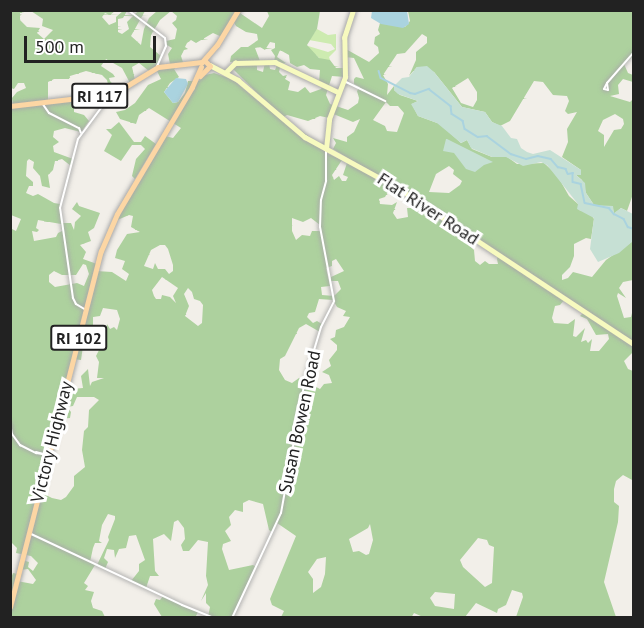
<!DOCTYPE html>
<html>
<head>
<meta charset="utf-8">
<style>
	body { margin:0 }
	#map { position:relative; width:644px; height:628px; overflow:hidden; background:#f2efe9; font-family:"PT Sans",sans-serif }
	div>[style] { position:absolute }
	.grass>* { inset:0; background:#cdebb0 }
	.forest>* { inset:0; background:#add19e }
	.wetland>* { inset:0; background:#c6e0d4 }
	.water>* { inset:0; background:#aad3df }
	.stream>* { height:1.5px; margin:-0.75px; padding:0 0.75px; transform-origin:0.75px; border-radius:0.75px; background:#aad3df }
	.roads { filter:drop-shadow(0 0 2px #a9a9a9) drop-shadow(0 0 2px #a9a9a9) }
	.street>* { height:2px; margin:-1px; padding:0 1px; transform-origin:1px; border-radius:1px; background:#fff }
	.secondary>* { height:4.5px; margin:-2.25px; padding:0 2.25px; transform-origin:2.25px; border-radius:2.25px; background:#f7fabf }
	.primary>* { height:5px; margin:-2.5px; padding:0 2.5px; transform-origin:2.5px; border-radius:2.5px; background:#fcd6a4 }
	span { translate:-50% -50%; white-space:nowrap; text-align:center; line-height:1.15; -webkit-text-stroke:6px #fff; paint-order:stroke }
	.shield-label span { padding:2px 4px; background:#fff; border:2px solid; border-radius:4px; -webkit-text-stroke-width:0 }
	.shield-label { font-size:16px; color:#222; font-weight:700 }
	.street-label { font-size:18px; color:#222 }
	.frame { position:absolute; inset:0; border:12px solid #222; pointer-events:none }
	.scale { position:absolute; left:24px; top:36px; width:132px; height:27px; box-sizing:border-box; border:3px solid #222; border-top:0; padding-left:8px; font-size:18px; line-height:21px; white-space:nowrap; color:#222; -webkit-text-stroke:4px #fff; paint-order:stroke }
</style>
</head>
<body>
<div id="map">
	<div class="grass">
		<i style="clip-path:polygon(317px 29px,328px 35px,336px 34px,336px 50px,329px 57px,330px 60px,322px 60px,309px 50px,308px 46px,328px 52px,335px 49px,331px 44px,309px 40px)"></i>
	</div>
	<div class="forest">
		<i style="clip-path:polygon(evenodd,11px 11px,24px 11px,20px 13px,20px 20px,27px 27px,40px 28px,37px 33px,44px 39px,53px 30px,42px 26px,43px 19px,31px 11px,115px 11px,110px 15px,105px 13px,102px 17px,109px 25px,116px 22px,116px 17px,123px 11px,127px 11px,123px 18px,118px 19px,118px 32px,122px 34px,129px 29px,127px 22px,138px 11px,145px 11px,131px 36px,141px 45px,144px 29px,149px 18px,157px 11px,237px 11px,262px 28px,269px 16px,267px 11px,320px 11px,317px 29px,307px 45px,319px 58px,330px 60px,336px 68px,345px 68px,345px 77px,332px 76px,326px 95px,330px 104px,348px 110px,358px 103px,359px 98px,357px 91px,360px 87px,354px 84px,354px 79px,356px 77px,364px 79px,354px 58px,345px 57px,344px 48px,369px 62px,379px 53px,378px 47px,374px 44px,375px 37px,380px 34px,378px 30px,380px 23px,405px 27px,410px 21px,408px 11px,633px 11px,633px 56px,624px 64px,628px 73px,633px 75px,633px 82px,623px 79px,618px 85px,619px 94px,610px 96px,630px 102px,633px 99px,633px 194px,627px 211px,621px 208px,614px 214px,613px 209px,594px 205px,586px 193px,582px 180px,576px 175px,581px 170px,562px 157px,568px 142px,567px 129px,577px 112px,568px 114px,565px 111px,569px 101px,567px 96px,553px 95px,543px 82px,534px 81px,510px 121px,500px 126px,492px 122px,485px 112px,462px 107px,434px 72px,417px 67px,409px 76px,416px 60px,416px 52px,427px 43px,427px 37px,422px 34px,405px 53px,397px 54px,383px 75px,388px 84px,387px 95px,394px 86px,394px 90px,400px 95px,418px 101px,412px 104px,418px 116px,440px 124px,461px 143px,467px 140px,472px 149px,492px 157px,506px 156px,517px 164px,544px 163px,557px 175px,569px 196px,578px 204px,579px 210px,590px 213px,594px 219px,591px 239px,586px 238px,574px 244px,574px 256px,570px 267px,562px 275px,562px 280px,568px 278px,573px 272px,592px 277px,606px 260px,633px 241px,633px 280px,623px 282px,619px 288px,626px 298px,618px 293px,617px 296px,624px 318px,631px 317px,633px 309px,633px 352px,624px 361px,628px 369px,633px 371px,634px 481px,623px 475px,616px 481px,614px 489px,614px 502px,619px 506px,618px 522px,604px 582px,616px 617px,516px 617px,523px 597px,522px 593px,512px 590px,506px 605px,498px 609px,497px 613px,476px 603px,465px 617px,423px 617px,414px 613px,411px 618px,281px 617px,284px 611px,272px 605px,270px 599px,296px 536px,277px 523px,272px 532px,269px 530px,263px 504px,249px 500px,243px 503px,243px 512px,235px 510px,229px 517px,231px 525px,225px 531px,231px 541px,223px 544px,222px 549px,229px 570px,253px 565px,256px 567px,232px 617px,208px 617px,210px 607px,206px 603px,206px 593px,201px 601px,208px 585px,206px 576px,208px 542px,198px 540px,189px 551px,183px 551px,181px 545px,185px 539px,184px 528px,178px 520px,174px 522px,171px 541px,164px 534px,153px 539px,155px 571px,159px 576px,150px 576px,146px 588px,131px 581px,139px 571px,139px 564px,145px 560px,136px 535px,129px 536px,126px 548px,119px 549px,115px 558px,114px 550px,107px 549px,104px 558px,108px 562px,105px 569px,97px 565px,109px 540px,108px 537px,115px 519px,115px 516px,108px 514px,102px 525px,99px 541px,102px 543px,95px 543px,93px 548px,90px 562px,95px 565px,84px 583px,88px 586px,85px 590px,94px 592px,91px 601px,93px 608px,102px 611px,105px 617px,11px 617px,11px 578px,13px 573px,23px 575px,18px 576px,17px 581px,33px 584px,36px 580px,28px 569px,20px 570px,22px 560px,29px 562px,28px 567px,33px 571px,38px 563px,31px 556px,16px 553px,17px 548px,11px 542px,10px 228px,16px 231px,21px 219px,11px 215px,11px 106px,13px 106px,12px 98px,17px 92px,26px 88px,24px 83px,18px 83px,14px 89px,11px 88px,11px 11px,171px 11px,177px 16px,176px 20px,172px 23px,177px 29px,175px 39px,166px 41px,167px 45px,172px 48px,168px 54px,170px 64px,158px 67px,161px 56px,150px 47px,151px 35px,160px 20px,171px 11px,11px 11px,232px 19px,236px 26px,246px 32px,257px 34px,258px 40px,248px 47px,241px 47px,231px 56px,230px 62px,260px 61px,255px 48px,260px 47px,265px 50px,270px 42px,275px 43px,275px 48px,271px 50px,275px 56px,274px 62px,278px 63px,275px 70px,270px 69px,269px 62px,265px 62px,263px 72px,257px 70px,257px 63px,231px 67px,261px 97px,258px 101px,232px 79px,214px 73px,205px 75px,199px 81px,188px 81px,185px 93px,178px 102px,173px 103px,164px 92px,170px 83px,179px 77px,174px 69px,183px 62px,181px 56px,184px 50px,188px 49px,185px 47px,187px 43px,191px 40px,196px 43px,213px 33px,222px 37px,232px 19px,11px 11px,280px 50px,289px 55px,290px 63px,297px 67px,304px 65px,310px 69px,320px 70px,319px 82px,323px 85px,321px 89px,310px 93px,305px 87px,298px 92px,288px 90px,290px 82px,285px 79px,287px 75px,283px 76px,279px 72px,281px 64px,286px 63px,277px 57px,280px 50px,11px 11px,106px 59px,122px 68px,130px 83px,135px 80px,132px 67px,139px 63px,149px 71px,156px 69px,161px 79px,148px 85px,135px 103px,125px 110px,116px 112px,120px 119px,136px 124px,139px 115px,149px 108px,181px 128px,173px 138px,165px 136px,115px 221px,129px 215px,133px 216px,131px 227px,140px 232px,127px 234px,117px 250px,115px 258px,125px 261px,122px 269px,129px 274px,126px 281px,112px 272px,96px 271px,97px 264px,83px 259px,86px 252px,80px 245px,91px 241px,88px 232px,94px 228px,100px 213px,79px 206px,77px 202px,72px 209px,81px 216px,75px 222px,74px 230px,71px 223px,61px 223px,60px 204px,54px 203px,38px 194px,33px 196px,26px 193px,29px 186px,33px 186px,33px 182px,26px 176px,27px 161px,29px 159px,34px 162px,33px 168px,40px 176px,42px 186px,50px 188px,48px 175px,53px 170px,55px 161px,62px 159px,71px 166px,73px 159px,54px 152px,53px 146px,59px 142px,53px 137px,54px 131px,65px 128px,81px 132px,89px 121px,84px 115px,74px 112px,74px 100px,48px 102px,48px 82px,54px 79px,69px 79px,70px 76px,86px 71px,102px 75px,107px 80px,110px 93px,118px 90px,110px 81px,109px 78px,115px 77px,113px 74px,101px 66px,106px 59px,11px 11px,468px 78px,477px 92px,477px 100px,473px 107px,461px 103px,452px 88px,468px 78px,11px 11px,386px 102px,390px 106px,398px 106px,404px 113px,397px 132px,387px 131px,385px 126px,373px 120px,386px 102px,11px 11px,331px 113px,353px 122px,360px 119px,354px 132px,347px 137px,347px 142px,333px 138px,336px 143px,333px 149px,413px 198px,412px 208px,407px 208px,408px 217px,397px 219px,393px 213px,397px 202px,392px 205px,380px 204px,379px 199px,385px 197px,390px 188px,371px 174px,347px 163px,343px 175px,348px 177px,346px 181px,342px 181px,339px 176px,334px 180px,332px 175px,342px 160px,326px 153px,326px 148px,282px 118px,287px 115px,308px 121px,320px 116px,329px 118px,331px 113px,11px 11px,615px 114px,623px 119px,624px 124px,621px 129px,614px 130px,604px 147px,604px 135px,598px 131px,603px 120px,615px 114px,11px 11px,449px 166px,454px 170px,453px 174px,462px 181px,460px 185px,449px 193px,429px 192px,436px 174px,449px 166px,11px 11px,292px 218px,303px 222px,311px 218px,320px 225px,320px 231px,312px 231px,310px 236px,302px 235px,296px 240px,292px 231px,292px 218px,11px 11px,38px 220px,61px 224px,62px 231px,58px 233px,56px 237px,34px 241px,32px 231px,37px 232px,39px 230px,36px 228px,38px 220px,11px 11px,474px 237px,499px 254px,497px 259px,498px 264px,489px 264px,485px 261px,480px 265px,475px 261px,474px 250px,469px 245px,474px 237px,11px 11px,160px 245px,165px 245px,168px 249px,173px 265px,173px 271px,169px 274px,165px 269px,158px 269px,155px 263px,153px 269px,144px 266px,151px 250px,160px 245px,11px 11px,336px 259px,344px 271px,331px 277px,331px 281px,338px 281px,341px 289px,334px 296px,322px 295px,321px 287px,330px 286px,326px 268px,332px 266px,332px 261px,336px 259px,11px 11px,83px 264px,86px 265px,89px 274px,84px 286px,77px 283px,55px 287px,49px 282px,49px 275px,54px 271px,62px 275px,76px 275px,83px 264px,11px 11px,162px 277px,178px 288px,173px 296px,176px 303px,170px 297px,162px 295px,161px 299px,156px 299px,154px 296px,152px 290px,162px 277px,11px 11px,188px 288px,192px 292px,194px 299px,200px 301px,203px 305px,202px 323px,198px 326px,185px 316px,189px 306px,184px 294px,188px 288px,11px 11px,566px 298px,583px 313px,580px 316px,587px 319px,596px 335px,608px 334px,609px 339px,599px 351px,590px 351px,592px 339px,588px 343px,586px 340px,581px 342px,585px 328px,576px 337px,573px 336px,575px 319px,568px 324px,554px 323px,552px 318px,555px 306px,560px 305px,566px 298px,11px 11px,319px 299px,333px 300px,337px 307px,346px 311px,343px 316px,350px 317px,344px 327px,336px 330px,335px 337px,330px 339px,337px 345px,337px 350px,329px 360px,331px 366px,322px 372px,329px 375px,332px 383px,324px 384px,320px 389px,299px 378px,292px 383px,285px 380px,279px 370px,280px 359px,285px 356px,299px 328px,306px 324px,320px 332px,322px 324px,317px 321px,313px 323px,307px 317px,309px 313px,315px 312px,319px 299px,11px 11px,103px 308px,117px 310px,120px 319px,117px 330px,114px 327px,110px 329px,107px 324px,106px 335px,100px 331px,95px 333px,93px 331px,93px 317px,100px 316px,103px 308px,11px 11px,88px 338px,97px 343px,103px 342px,96px 356px,99px 362px,97px 378px,104px 378px,92px 382px,90px 386px,88px 369px,81px 376px,83px 388px,72px 389px,67px 385px,73px 359px,81px 360px,84px 339px,88px 338px,11px 11px,77px 397px,94px 397px,99px 400px,89px 410px,88px 427px,84px 431px,82px 450px,85px 467px,74px 476px,74px 486px,66px 497px,61px 500px,52px 498px,46px 495px,46px 483px,42px 481px,58px 419px,70px 418px,71px 412px,67px 407px,73px 406px,77px 397px,11px 11px,370px 524px,373px 540px,369px 554px,366px 555px,359px 551px,353px 552px,349px 539px,368px 528px,370px 524px,11px 11px,478px 538px,487px 540px,489px 545px,494px 547px,492px 583px,485px 587px,463px 567px,460px 560px,478px 538px,11px 11px,326px 557px,325px 574px,321px 587px,313px 593px,313px 579px,308px 572px,317px 559px,326px 557px,11px 11px,435px 592px,455px 594px,454px 609px,435px 606px,430px 598px,435px 592px)"></i>
		<i style="clip-path:polygon(119px 122px,134px 142px,141px 142px,145px 136px,156px 144px,135px 179px,132px 176px,136px 159px,145px 149px,141px 145px,132px 145px,121px 161px,104px 151px,112px 135px,106px 129px,111px 129px)"></i>
		<i style="clip-path:polygon(163px 596px,198px 612px,196px 616px,162px 617px,154px 604px,156px 599px,160px 600px)"></i>
	</div>
	<div class="wetland">
		<i style="clip-path:polygon(427px 66px,434px 72px,462px 107px,485px 112px,492px 122px,502px 126px,511px 138px,517px 139px,521px 148px,527px 152px,533px 154px,550px 150px,581px 170px,581px 175px,576px 175px,585px 183px,586px 193px,594px 205px,613px 206px,614px 213px,621px 208px,633px 214px,633px 241px,619px 253px,598px 262px,590px 249px,594px 218px,577px 209px,578px 204px,547px 165px,541px 162px,523px 166px,506px 157px,492px 157px,471px 148px,467px 140px,461px 143px,437px 123px,418px 116px,411px 104px,418px 101px,398px 94px,394px 90px,394px 86px,402px 78px,409px 77px,417px 67px)"></i>
		<i style="clip-path:polygon(446px 139px,447px 139px,493px 162px,484px 165px,475px 172px,466px 169px,454px 153px,443px 151px)"></i>
	</div>
	<div class="water">
		<i style="clip-path:polygon(372px 11px,407px 11px,409px 24px,403px 28px,381px 24px,371px 18px)"></i>
		<i style="clip-path:polygon(176px 78px,186px 79px,188px 84px,178px 102px,173px 103px,164px 92px)"></i>
	</div>
	<div class="stream">
		<i style="left:379px;top:71px;width:7px;rotate:74deg"></i>
		<i style="left:381px;top:78px;width:33px;rotate:27deg"></i>
		<i style="left:410px;top:93px;width:5px;rotate:11deg"></i>
		<i style="left:415px;top:94px;width:15px;rotate:-20deg"></i>
		<i style="left:429px;top:89px;width:28px;rotate:38deg"></i>
		<i style="left:451px;top:106px;width:8px;rotate:83deg"></i>
		<i style="left:452px;top:114px;width:13px;rotate:32deg"></i>
		<i style="left:463px;top:121px;width:8px;rotate:76deg"></i>
		<i style="left:465px;top:129px;width:15px;rotate:32deg"></i>
		<i style="left:478px;top:137px;width:9px;rotate:-6deg"></i>
		<i style="left:487px;top:136px;width:30px;rotate:37deg"></i>
		<i style="left:511px;top:154px;width:16px;rotate:18deg"></i>
		<i style="left:526px;top:159px;width:12px;rotate:-14deg"></i>
		<i style="left:538px;top:156px;width:13px;rotate:13deg"></i>
		<i style="left:551px;top:159px;width:11px;rotate:49deg"></i>
		<i style="left:558px;top:167px;width:8px;rotate:14deg"></i>
		<i style="left:566px;top:169px;width:5px;rotate:68deg"></i>
		<i style="left:568px;top:174px;width:5px;rotate:-11deg"></i>
		<i style="left:573px;top:173px;width:9px;rotate:90deg"></i>
		<i style="left:573px;top:182px;width:8px;rotate:14deg"></i>
		<i style="left:581px;top:184px;width:19px;rotate:78deg"></i>
		<i style="left:585px;top:203px;width:25px;rotate:12deg"></i>
		<i style="left:609px;top:208px;width:8px;rotate:50deg"></i>
		<i style="left:614px;top:214px;width:11px;rotate:27deg"></i>
		<i style="left:624px;top:219px;width:9px;rotate:63deg"></i>
		<i style="left:628px;top:227px;width:6px;rotate:18deg"></i>
		<i style="left:634px;top:232px;width:1px;rotate:90deg"></i>
	</div>
	<div class="roads">
		<div class="street">
			<i style="left:128px;top:10px;width:46px;rotate:37.1deg"></i>
			<i style="left:165px;top:38px;width:8px;rotate:83deg"></i>
			<i style="left:166px;top:46px;width:22px;rotate:114deg"></i>
			<i style="left:344px;top:81px;width:46px;rotate:26deg"></i>
			<i style="left:607px;top:83px;width:7px;rotate:82deg"></i>
			<i style="left:608px;top:90px;width:4px;rotate:-166deg"></i>
			<i style="left:604px;top:89px;width:7px;rotate:-63deg"></i>
			<i style="left:607px;top:83px;width:41px;rotate:-48.9deg"></i>
			<i style="left:42px;top:103px;width:12px;rotate:55deg"></i>
			<i style="left:49px;top:113px;width:34px;rotate:27deg"></i>
			<i style="left:79px;top:128px;width:5px;rotate:68deg"></i>
			<i style="left:86px;top:310px;width:12px;rotate:-149deg"></i>
			<i style="left:76px;top:304px;width:7px;rotate:-117deg"></i>
			<i style="left:73px;top:298px;width:91px;rotate:-98.2deg"></i>
			<i style="left:60px;top:208px;width:71px;rotate:-75.4deg"></i>
			<i style="left:78px;top:139px;width:44px;rotate:-53.4deg"></i>
			<i style="left:104px;top:104px;width:9px;rotate:-84deg"></i>
			<i style="left:10px;top:423px;width:11px;rotate:80deg"></i>
			<i style="left:12px;top:434px;width:14px;rotate:54deg"></i>
			<i style="left:20px;top:445px;width:18px;rotate:27deg"></i>
			<i style="left:36px;top:453px;width:13px;rotate:9deg"></i>
			<i style="left:36px;top:452px;width:11px;rotate:15deg"></i>
			<i style="left:29px;top:533px;width:169px;rotate:25.2deg"></i>
			<i style="left:182px;top:605px;width:35px;rotate:22deg"></i>
			<i style="left:232px;top:618px;width:116px;rotate:-65deg"></i>
			<i style="left:281px;top:513px;width:135px;rotate:-79.8deg"></i>
			<i style="left:305px;top:380px;width:55px;rotate:-73.2deg"></i>
			<i style="left:321px;top:327px;width:29px;rotate:-63deg"></i>
			<i style="left:334px;top:301px;width:75px;rotate:-100.7deg"></i>
			<i style="left:320px;top:227px;width:27px;rotate:-88deg"></i>
			<i style="left:321px;top:200px;width:20px;rotate:-75deg"></i>
			<i style="left:326px;top:181px;width:32px;rotate:-90deg"></i>
		</div>
		<div class="secondary">
			<i style="left:210px;top:65px;width:32px;rotate:28deg"></i>
			<i style="left:238px;top:80px;width:88px;rotate:40.4deg"></i>
			<i style="left:305px;top:137px;width:106px;rotate:28.7deg"></i>
			<i style="left:398px;top:188px;width:283px;rotate:33.5deg"></i>
			<i style="left:226px;top:72px;width:13px;rotate:-45deg"></i>
			<i style="left:235px;top:63px;width:40px;rotate:-1.4deg"></i>
			<i style="left:275px;top:62px;width:70px;rotate:25.5deg"></i>
			<i style="left:326px;top:149px;width:30px;rotate:-84deg"></i>
			<i style="left:329px;top:119px;width:45px;rotate:-69.1deg"></i>
			<i style="left:345px;top:77px;width:39px;rotate:-91deg"></i>
			<i style="left:344px;top:38px;width:29px;rotate:-72deg"></i>
		</div>
		<div class="primary">
			<i style="left:200px;top:76px;width:14px;rotate:-45deg"></i>
			<i style="left:210px;top:66px;width:7px;rotate:-135deg"></i>
			<i style="left:10px;top:106px;width:95px;rotate:-6.7deg"></i>
			<i style="left:104px;top:95px;width:17px;rotate:-17deg"></i>
			<i style="left:120px;top:90px;width:44px;rotate:-31.2deg"></i>
			<i style="left:158px;top:67px;width:44px;rotate:-6.5deg"></i>
			<i style="left:202px;top:62px;width:23px;rotate:-49deg"></i>
			<i style="left:217px;top:45px;width:41px;rotate:-59deg"></i>
			<i style="left:10px;top:607px;width:367px;rotate:-75.7deg"></i>
			<i style="left:101px;top:251px;width:40px;rotate:-66.6deg"></i>
			<i style="left:117px;top:214px;width:147px;rotate:-59.4deg"></i>
			<i style="left:192px;top:87px;width:22px;rotate:-66deg"></i>
		</div>
	</div>
	<div class="shield-label">
		<span style="left:100px;top:96px">RI 117</span>
		<span style="left:79px;top:338px">RI 102</span>
	</div>
	<div class="street-label">
		<span style="left:428px;top:209px;rotate:33deg">Flat River Road</span>
		<span style="left:300px;top:422px;rotate:-78deg">Susan Bowen Road</span>
		<span style="left:52px;top:442px;rotate:-76deg">Victory Highway</span>
	</div>
	<div class="frame"></div>
	<div class="scale">500 m</div>
</div>
</body>
</html>
